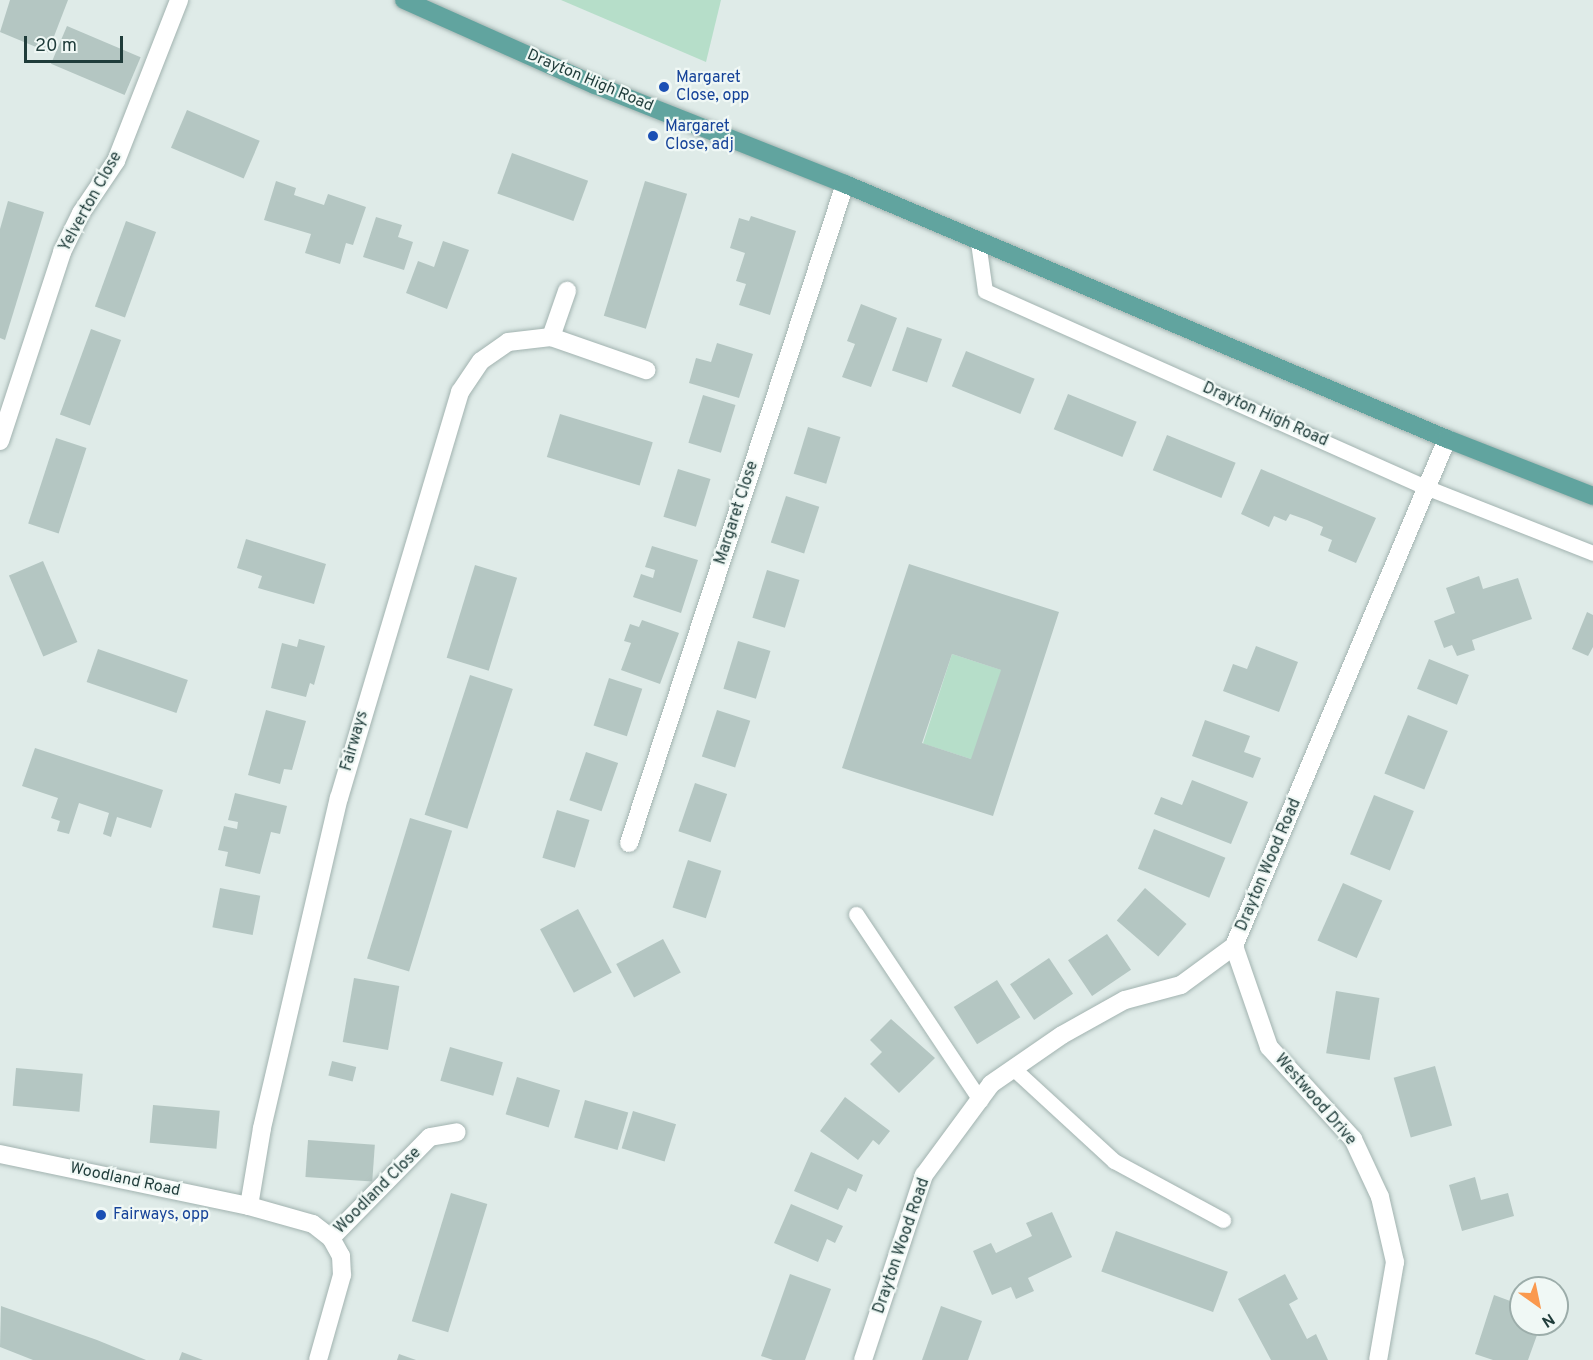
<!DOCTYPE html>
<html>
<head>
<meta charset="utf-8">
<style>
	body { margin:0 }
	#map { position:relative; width:1593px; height:1360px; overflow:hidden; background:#dfebe8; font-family:Overpass,sans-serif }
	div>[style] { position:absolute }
	.green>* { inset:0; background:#b6dec9; transform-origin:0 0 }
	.building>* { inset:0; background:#b4c6c2; transform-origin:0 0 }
	.roads { filter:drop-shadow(0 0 2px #a2b3b0) drop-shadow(0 0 2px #a2b3b0) }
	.lane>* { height:15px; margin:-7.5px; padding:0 7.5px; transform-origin:7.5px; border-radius:7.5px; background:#fff }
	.street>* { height:18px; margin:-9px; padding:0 9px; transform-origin:9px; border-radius:9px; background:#fff }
	.primary>* { height:18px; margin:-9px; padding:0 9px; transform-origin:9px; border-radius:9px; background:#61a49f }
	.dots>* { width:16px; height:16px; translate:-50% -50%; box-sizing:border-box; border:3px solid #f0f8f5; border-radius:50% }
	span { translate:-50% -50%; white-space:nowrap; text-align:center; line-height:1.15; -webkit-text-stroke:4.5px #f0f8f5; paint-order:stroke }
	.transit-label { font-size:16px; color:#164399 }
	.left { translate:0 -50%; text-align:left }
	.street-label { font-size:16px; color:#1f3c3a }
	.north { position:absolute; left:1509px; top:1276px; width:60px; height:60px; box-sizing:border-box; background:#f0f8f5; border:2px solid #9cadaa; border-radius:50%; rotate:147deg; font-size:16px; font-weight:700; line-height:24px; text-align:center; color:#1f3c3a }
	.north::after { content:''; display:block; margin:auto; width:21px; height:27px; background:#fa994e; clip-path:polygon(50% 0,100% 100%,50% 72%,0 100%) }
	.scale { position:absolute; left:24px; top:36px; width:99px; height:27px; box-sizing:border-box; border:3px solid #1f3c3a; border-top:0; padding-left:8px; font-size:18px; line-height:21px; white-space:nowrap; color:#1f3c3a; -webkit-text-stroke:4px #f0f8f5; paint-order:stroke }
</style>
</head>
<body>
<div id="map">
	<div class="green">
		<i style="clip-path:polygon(561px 0,721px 0,706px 62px)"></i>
		<i style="left:952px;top:654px;width:52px;height:94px;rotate:18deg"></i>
	</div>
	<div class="building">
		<i style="clip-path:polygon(10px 0,68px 0,48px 52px,0 32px)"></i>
		<i style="left:67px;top:26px;width:80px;height:41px;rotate:23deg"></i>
		<i style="left:187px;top:110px;width:79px;height:41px;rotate:23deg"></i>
		<i style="left:512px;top:153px;width:81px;height:43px;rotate:20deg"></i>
		<i style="clip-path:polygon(276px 181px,296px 188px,294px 195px,324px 205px,328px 194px,366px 207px,353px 245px,346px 243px,340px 264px,305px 253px,311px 234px,264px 220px)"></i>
		<i style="left:645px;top:181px;width:44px;height:141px;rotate:17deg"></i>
		<i style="clip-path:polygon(8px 201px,44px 212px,5px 340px,0 338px,0 229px)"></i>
		<i style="clip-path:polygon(751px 216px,796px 231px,770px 315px,739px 305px,746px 284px,736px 281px,745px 253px,730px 248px,739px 218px,749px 221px)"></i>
		<i style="clip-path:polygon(376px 217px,402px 225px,398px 237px,413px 242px,404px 270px,363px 257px)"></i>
		<i style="left:126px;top:221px;width:32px;height:91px;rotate:20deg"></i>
		<i style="clip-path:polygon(443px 241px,469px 250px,447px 309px,406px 293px,418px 261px,434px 267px)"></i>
		<i style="clip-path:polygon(861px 304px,897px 318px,871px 387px,842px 377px,855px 344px,847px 341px)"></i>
		<i style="left:907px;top:327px;width:37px;height:46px;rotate:19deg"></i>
		<i style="left:91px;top:329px;width:32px;height:91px;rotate:20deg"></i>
		<i style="clip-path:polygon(717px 343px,753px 354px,739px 398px,689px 383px,696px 358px,711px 362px)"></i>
		<i style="left:966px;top:351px;width:74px;height:38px;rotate:22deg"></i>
		<i style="left:1068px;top:394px;width:74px;height:38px;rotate:22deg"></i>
		<i style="left:703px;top:395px;width:34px;height:50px;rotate:17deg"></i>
		<i style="left:560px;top:414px;width:97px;height:45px;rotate:17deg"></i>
		<i style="left:808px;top:427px;width:34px;height:49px;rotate:17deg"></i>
		<i style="left:1167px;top:435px;width:74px;height:38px;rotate:22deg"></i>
		<i style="left:56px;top:438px;width:32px;height:90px;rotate:18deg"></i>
		<i style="left:678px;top:469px;width:34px;height:50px;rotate:17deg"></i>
		<i style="clip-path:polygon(1261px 469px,1376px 518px,1356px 563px,1328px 551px,1332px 540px,1320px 535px,1323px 527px,1307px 520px,1290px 514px,1286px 521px,1274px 516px,1269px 527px,1241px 514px)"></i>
		<i style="left:786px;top:496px;width:35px;height:49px;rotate:18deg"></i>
		<i style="clip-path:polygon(246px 539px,326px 564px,314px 604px,258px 588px,262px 576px,237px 568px)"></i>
		<i style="clip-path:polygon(652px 546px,698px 560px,681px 613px,633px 597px,641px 574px,653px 578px,655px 570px,645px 567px)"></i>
		<i style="left:43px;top:561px;width:88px;height:37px;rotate:67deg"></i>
		<i style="clip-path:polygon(evenodd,909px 564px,1059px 612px,993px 816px,842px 768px,909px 564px,952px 654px,1001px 670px,971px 759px,922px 743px,952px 654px)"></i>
		<i style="left:475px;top:565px;width:44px;height:97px;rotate:17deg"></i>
		<i style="left:767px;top:570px;width:34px;height:50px;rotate:17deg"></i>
		<i style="clip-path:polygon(1479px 576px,1483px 589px,1518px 578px,1532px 619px,1472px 640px,1475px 650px,1457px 656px,1452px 645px,1444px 648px,1434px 621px,1455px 613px,1446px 588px)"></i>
		<i style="clip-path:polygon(1587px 612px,1593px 615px,1593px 647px,1588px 656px,1572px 649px)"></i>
		<i style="clip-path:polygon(642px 620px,679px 633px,660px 684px,621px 670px,631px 643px,624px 641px,630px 624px,639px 627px)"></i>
		<i style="clip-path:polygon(299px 639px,325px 646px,314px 685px,310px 683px,306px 697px,271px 688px,282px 643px,297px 647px)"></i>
		<i style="left:738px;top:641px;width:34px;height:50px;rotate:17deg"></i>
		<i style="clip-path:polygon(1256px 646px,1298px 662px,1279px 712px,1223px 691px,1233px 664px,1247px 669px)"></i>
		<i style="left:98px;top:649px;width:95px;height:35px;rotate:19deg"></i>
		<i style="left:1429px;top:659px;width:43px;height:32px;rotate:22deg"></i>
		<i style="left:470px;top:675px;width:45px;height:147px;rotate:18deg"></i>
		<i style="left:609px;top:678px;width:35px;height:50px;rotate:18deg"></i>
		<i style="clip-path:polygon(266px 710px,306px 721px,292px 770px,284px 769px,280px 784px,248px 775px)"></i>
		<i style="left:717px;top:710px;width:35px;height:49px;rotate:18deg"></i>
		<i style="left:1408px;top:715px;width:43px;height:63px;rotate:22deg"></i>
		<i style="clip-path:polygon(1205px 720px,1250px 736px,1244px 752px,1261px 758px,1253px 778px,1192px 756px)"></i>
		<i style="clip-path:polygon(35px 748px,163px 790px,151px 828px,117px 817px,111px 837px,103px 834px,109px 813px,79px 803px,69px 834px,57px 831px,60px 821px,51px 818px,58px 798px,22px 786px)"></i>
		<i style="left:586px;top:752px;width:34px;height:51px;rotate:19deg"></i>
		<i style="clip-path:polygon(1192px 780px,1248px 802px,1231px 844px,1154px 814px,1161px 797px,1182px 805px)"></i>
		<i style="left:695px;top:783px;width:34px;height:51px;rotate:19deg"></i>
		<i style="clip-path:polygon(235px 793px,287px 806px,280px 834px,271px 832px,260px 874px,225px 866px,228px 852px,218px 850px,224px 826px,237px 829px,238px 822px,228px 820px)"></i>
		<i style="left:1374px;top:795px;width:43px;height:64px;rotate:22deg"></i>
		<i style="left:557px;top:810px;width:34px;height:50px;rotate:17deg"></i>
		<i style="left:410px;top:818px;width:44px;height:147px;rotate:17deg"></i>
		<i style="left:1154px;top:829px;width:77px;height:43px;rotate:22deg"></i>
		<i style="left:688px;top:860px;width:35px;height:50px;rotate:18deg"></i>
		<i style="left:1343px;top:883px;width:43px;height:63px;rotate:24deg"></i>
		<i style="left:220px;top:888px;width:41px;height:40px;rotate:11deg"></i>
		<i style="left:1145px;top:888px;width:55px;height:43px;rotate:41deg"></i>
		<i style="left:578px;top:909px;width:72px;height:43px;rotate:62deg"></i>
		<i style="left:1107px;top:934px;width:43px;height:47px;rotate:56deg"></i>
		<i style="left:663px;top:939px;width:38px;height:53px;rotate:62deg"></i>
		<i style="left:1049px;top:958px;width:43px;height:47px;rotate:56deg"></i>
		<i style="left:354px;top:978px;width:46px;height:65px;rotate:10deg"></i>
		<i style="left:997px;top:980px;width:44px;height:51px;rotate:58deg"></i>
		<i style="left:1336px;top:991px;width:44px;height:63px;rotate:9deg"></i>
		<i style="clip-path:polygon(891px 1019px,935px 1058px,899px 1093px,870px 1064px,882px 1052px,870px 1040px)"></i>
		<i style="left:450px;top:1047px;width:55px;height:35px;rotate:16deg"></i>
		<i style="left:332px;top:1061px;width:25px;height:15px;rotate:14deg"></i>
		<i style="left:1435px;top:1066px;width:62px;height:43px;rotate:74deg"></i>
		<i style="left:16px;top:1068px;width:67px;height:38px;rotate:5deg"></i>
		<i style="left:517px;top:1077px;width:45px;height:39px;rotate:17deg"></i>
		<i style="clip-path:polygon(845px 1097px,890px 1131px,879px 1145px,873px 1140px,858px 1160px,820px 1131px)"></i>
		<i style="left:585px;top:1100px;width:45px;height:39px;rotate:16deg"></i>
		<i style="left:153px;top:1105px;width:67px;height:38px;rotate:5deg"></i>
		<i style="left:633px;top:1111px;width:45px;height:39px;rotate:17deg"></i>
		<i style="left:308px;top:1140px;width:67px;height:37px;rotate:4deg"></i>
		<i style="clip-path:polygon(811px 1152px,863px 1175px,856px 1192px,848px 1188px,838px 1210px,794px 1191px)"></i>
		<i style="clip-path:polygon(1475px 1177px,1481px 1200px,1508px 1193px,1514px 1216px,1462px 1231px,1449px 1185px)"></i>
		<i style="left:451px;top:1193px;width:38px;height:134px;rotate:17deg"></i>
		<i style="clip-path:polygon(791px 1204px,843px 1226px,835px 1243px,827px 1239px,818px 1262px,774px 1243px)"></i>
		<i style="clip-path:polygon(1052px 1212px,1072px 1257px,1028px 1278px,1034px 1291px,1016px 1299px,1011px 1287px,992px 1295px,973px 1251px,991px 1243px,996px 1253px,1032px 1236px,1026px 1223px)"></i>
		<i style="left:1116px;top:1231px;width:119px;height:43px;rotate:20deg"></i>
		<i style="clip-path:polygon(790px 1274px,831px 1289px,805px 1360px,773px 1360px,761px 1356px)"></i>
		<i style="clip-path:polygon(1285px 1274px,1298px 1299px,1289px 1304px,1307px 1339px,1316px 1334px,1328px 1360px,1271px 1360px,1238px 1299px)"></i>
		<i style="clip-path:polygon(1494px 1295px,1521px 1305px,1521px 1324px,1541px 1324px,1528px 1360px,1493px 1360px,1475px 1354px)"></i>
		<i style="clip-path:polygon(1px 1306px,97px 1340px,146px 1360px,33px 1360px,0 1347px)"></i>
		<i style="clip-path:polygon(941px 1306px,982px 1321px,968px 1360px,922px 1360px)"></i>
		<i style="clip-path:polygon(182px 1352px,203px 1360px,179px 1360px)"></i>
		<i style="clip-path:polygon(399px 1354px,416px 1360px,397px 1360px)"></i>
	</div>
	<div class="roads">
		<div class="lane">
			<i style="left:978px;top:242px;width:49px;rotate:81.9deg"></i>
			<i style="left:985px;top:291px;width:485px;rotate:24deg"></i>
			<i style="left:1428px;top:488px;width:177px;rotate:21.5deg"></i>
			<i style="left:856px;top:914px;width:224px;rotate:56.3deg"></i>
			<i style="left:1014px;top:1069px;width:136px;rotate:42.6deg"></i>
			<i style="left:1114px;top:1161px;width:124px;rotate:28.4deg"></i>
		</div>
		<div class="street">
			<i style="left:551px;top:337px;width:49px;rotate:-70.8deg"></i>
			<i style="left:0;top:441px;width:199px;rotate:-71.8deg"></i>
			<i style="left:62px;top:252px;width:43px;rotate:-64deg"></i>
			<i style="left:81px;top:213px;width:63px;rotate:-56.1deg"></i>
			<i style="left:116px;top:161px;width:173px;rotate:-68.6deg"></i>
			<i style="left:629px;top:843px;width:693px;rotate:-71.85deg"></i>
			<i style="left:1234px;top:946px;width:107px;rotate:70.9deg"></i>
			<i style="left:1269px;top:1047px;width:125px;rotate:47.6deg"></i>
			<i style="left:1353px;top:1139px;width:64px;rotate:65deg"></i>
			<i style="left:1380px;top:1197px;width:67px;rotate:77deg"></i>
			<i style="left:1395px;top:1262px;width:99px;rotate:99.8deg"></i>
			<i style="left:0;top:1154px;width:254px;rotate:11.8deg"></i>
			<i style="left:249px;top:1206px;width:66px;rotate:15.7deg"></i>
			<i style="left:313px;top:1224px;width:23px;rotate:38deg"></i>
			<i style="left:331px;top:1238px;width:21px;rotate:61deg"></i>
			<i style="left:341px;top:1256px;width:19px;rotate:87deg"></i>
			<i style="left:342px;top:1275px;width:88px;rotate:105.8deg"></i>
			<i style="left:249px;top:1206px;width:79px;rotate:-80.5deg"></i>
			<i style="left:262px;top:1128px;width:339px;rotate:-76.9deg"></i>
			<i style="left:339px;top:798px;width:424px;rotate:-73.4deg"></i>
			<i style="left:460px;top:392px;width:37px;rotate:-56deg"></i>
			<i style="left:481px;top:361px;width:33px;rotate:-35deg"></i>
			<i style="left:508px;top:342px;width:43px;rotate:-6.6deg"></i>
			<i style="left:551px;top:337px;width:101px;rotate:19.2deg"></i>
			<i style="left:331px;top:1238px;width:141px;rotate:-45.6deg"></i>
			<i style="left:430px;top:1137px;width:27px;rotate:-10deg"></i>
			<i style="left:863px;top:1360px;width:195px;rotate:-71.8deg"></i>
			<i style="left:924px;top:1175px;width:113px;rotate:-53.6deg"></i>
			<i style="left:991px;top:1084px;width:86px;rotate:-34.6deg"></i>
			<i style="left:1062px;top:1035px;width:72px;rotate:-29.1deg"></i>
			<i style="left:1125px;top:1000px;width:58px;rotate:-15deg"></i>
			<i style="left:1181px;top:985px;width:66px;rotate:-36.3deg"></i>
			<i style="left:1234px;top:946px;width:550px;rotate:-67.21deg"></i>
		</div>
		<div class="primary">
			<i style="left:404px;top:0;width:209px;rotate:24deg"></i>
			<i style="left:595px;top:85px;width:269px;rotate:21.6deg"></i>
			<i style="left:845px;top:184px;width:654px;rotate:22.96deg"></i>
			<i style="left:1447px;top:439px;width:157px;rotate:21.3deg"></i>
		</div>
	</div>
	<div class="dots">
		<i style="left:664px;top:87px;background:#1a4fb4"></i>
		<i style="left:653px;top:136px;background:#1a4fb4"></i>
		<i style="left:101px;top:1215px;background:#1a4fb4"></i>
	</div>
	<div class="transit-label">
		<span class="left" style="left:676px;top:87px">Margaret<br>Close, opp</span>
		<span class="left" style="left:665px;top:136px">Margaret<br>Close, adj</span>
		<span class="left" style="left:113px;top:1215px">Fairways, opp</span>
	</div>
	<div class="street-label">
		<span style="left:590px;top:81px;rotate:23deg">Drayton High Road</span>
		<span style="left:91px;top:202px;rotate:-61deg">Yelverton Close</span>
		<span style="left:1265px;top:415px;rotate:24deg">Drayton High Road</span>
		<span style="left:737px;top:513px;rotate:-72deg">Margaret Close</span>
		<span style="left:355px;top:741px;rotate:-74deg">Fairways</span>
		<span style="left:1269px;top:865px;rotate:-67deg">Drayton Wood Road</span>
		<span style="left:1315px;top:1100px;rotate:49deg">Westwood Drive</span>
		<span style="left:125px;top:1180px;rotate:12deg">Woodland Road</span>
		<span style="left:378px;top:1191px;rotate:-45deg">Woodland Close</span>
		<span style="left:902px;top:1246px;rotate:-71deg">Drayton Wood Road</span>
	</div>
	<div class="north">N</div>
	<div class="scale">20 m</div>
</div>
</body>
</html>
